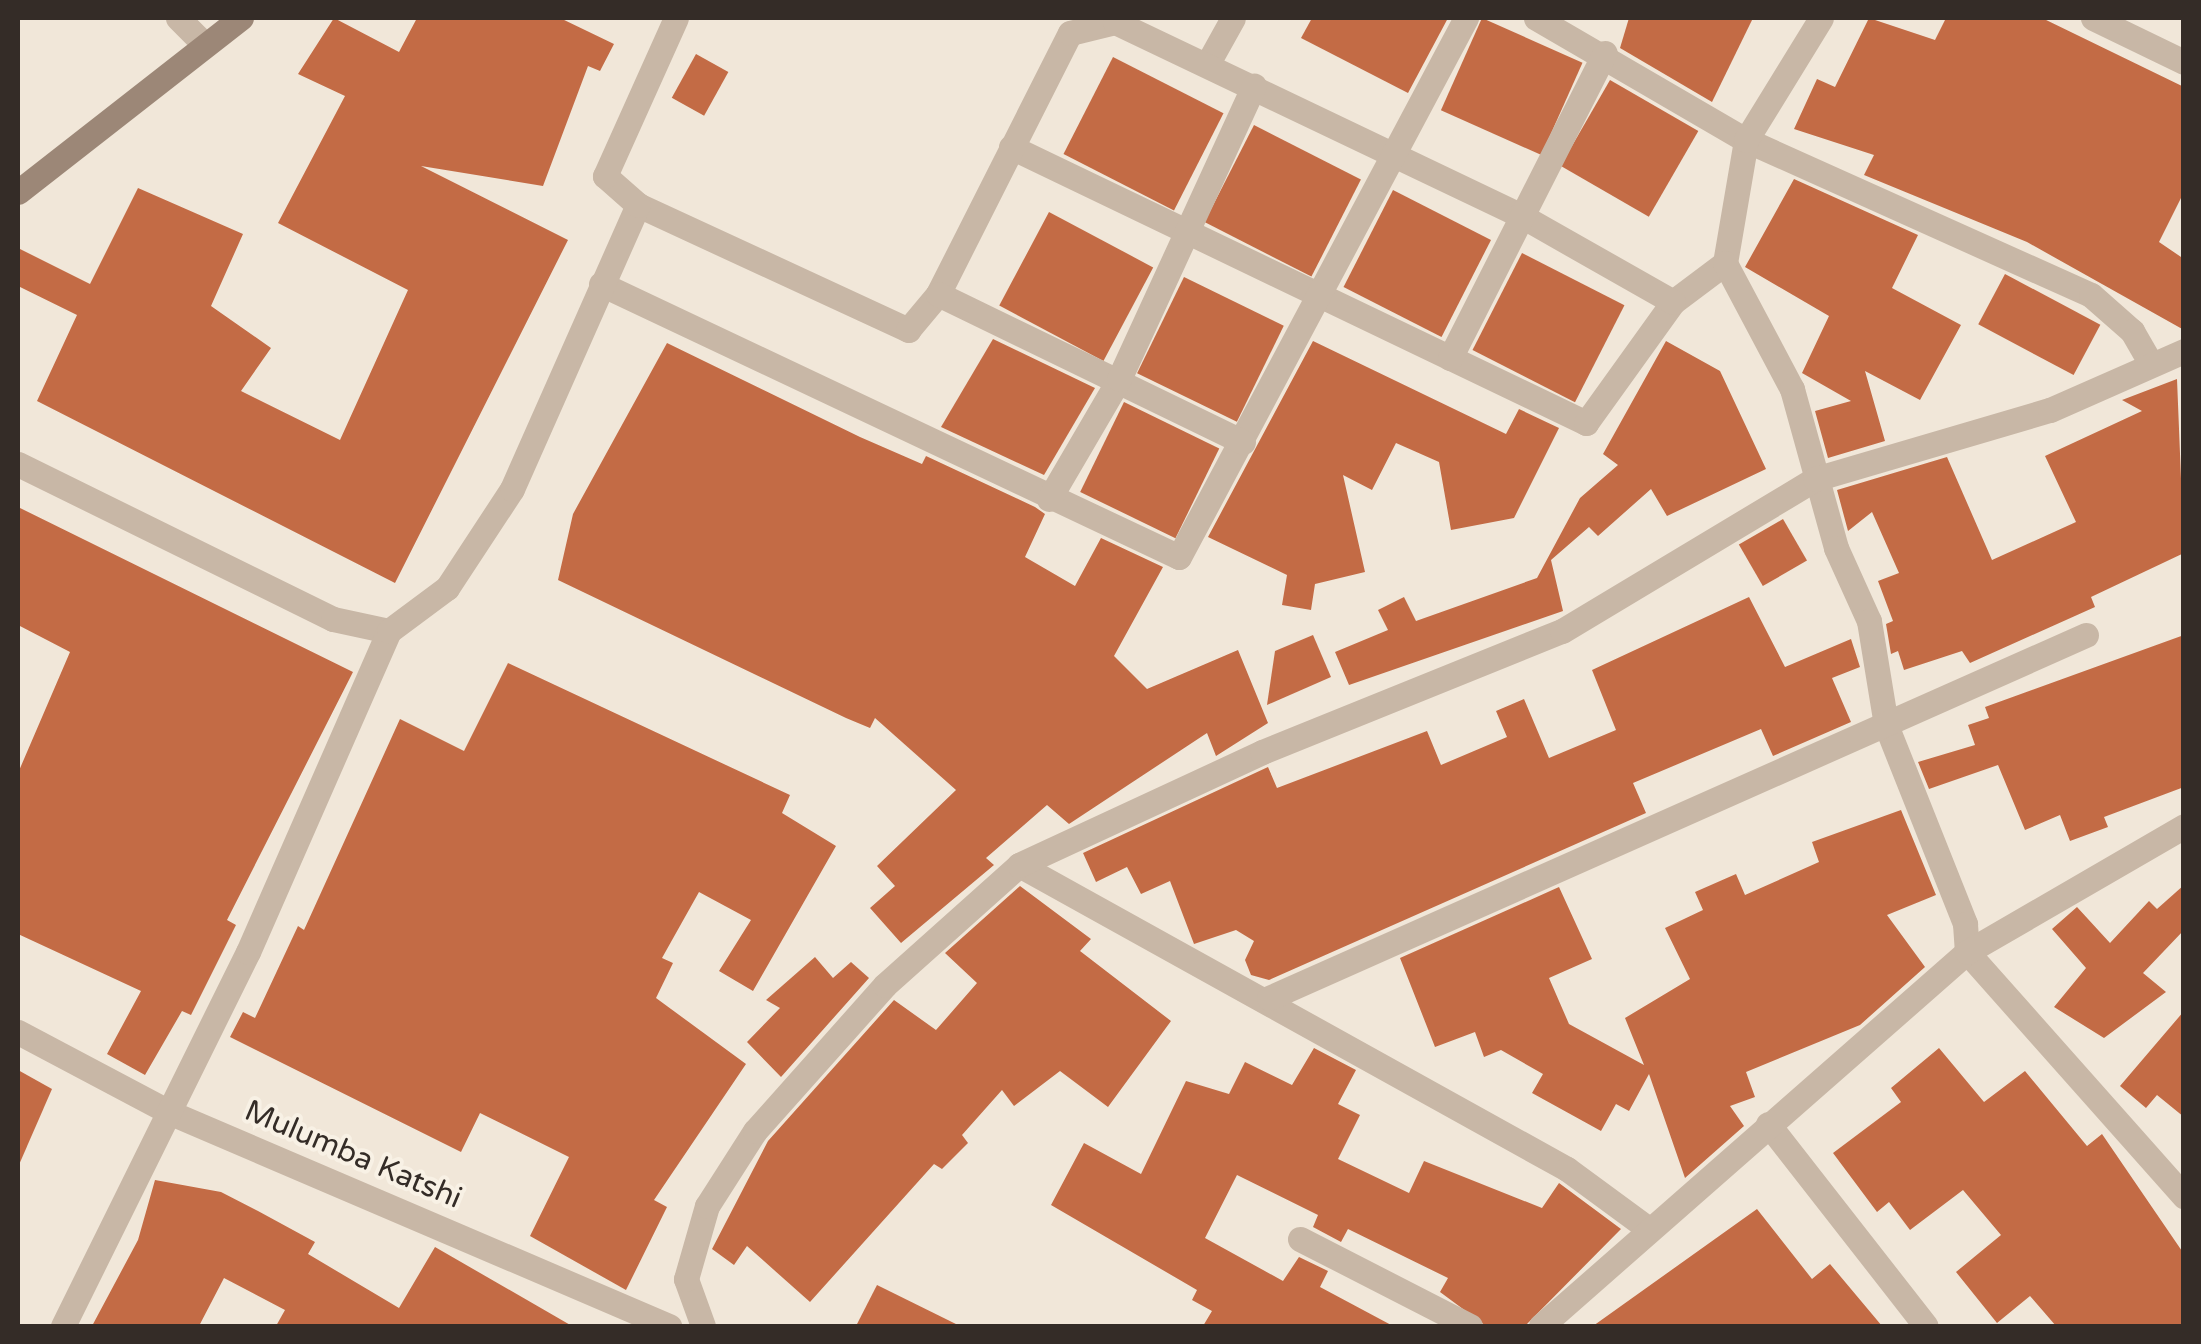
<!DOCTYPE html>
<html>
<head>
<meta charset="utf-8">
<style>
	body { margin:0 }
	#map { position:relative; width:2201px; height:1344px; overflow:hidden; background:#f1e7d9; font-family:"Varela Round",sans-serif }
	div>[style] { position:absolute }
	.building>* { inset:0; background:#c36b45; transform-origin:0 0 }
	.street>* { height:25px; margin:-12.5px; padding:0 12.5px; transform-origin:12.5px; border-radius:12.5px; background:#c8b7a6 }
	.secondary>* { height:25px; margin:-12.5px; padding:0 12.5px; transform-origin:12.5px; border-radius:12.5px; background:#9c8777 }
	span { translate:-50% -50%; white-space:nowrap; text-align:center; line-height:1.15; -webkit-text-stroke:8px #f8f1e5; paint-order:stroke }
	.street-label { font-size:30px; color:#342c27 }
	.frame { position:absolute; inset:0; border:20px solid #342c27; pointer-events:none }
</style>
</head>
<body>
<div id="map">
	<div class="building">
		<i style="clip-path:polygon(334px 18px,399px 52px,417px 18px,560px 18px,614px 44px,600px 71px,588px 66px,543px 186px,421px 166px,568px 240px,395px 583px,37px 401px,77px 315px,18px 286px,18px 248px,90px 284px,138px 188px,243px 234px,211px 306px,271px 348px,241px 391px,340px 440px,408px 290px,278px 223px,345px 96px,298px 74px)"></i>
		<i style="clip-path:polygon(1312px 18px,1448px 18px,1408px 93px,1301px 38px)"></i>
		<i style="left:1482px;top:18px;width:110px;height:101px;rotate:24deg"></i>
		<i style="clip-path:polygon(1629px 18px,1753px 18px,1712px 102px,1620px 48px)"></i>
		<i style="clip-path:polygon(1869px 18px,1935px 40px,1946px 18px,2042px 18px,2184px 87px,2184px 192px,2159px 242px,2184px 259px,2184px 330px,2027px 242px,1864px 175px,1874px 155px,1794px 129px,1817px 79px,1835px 87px)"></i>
		<i style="left:696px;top:54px;width:37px;height:50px;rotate:29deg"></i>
		<i style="left:1113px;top:57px;width:124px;height:109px;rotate:27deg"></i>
		<i style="left:1610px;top:80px;width:102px;height:99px;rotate:30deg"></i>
		<i style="left:1254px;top:125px;width:120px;height:109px;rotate:27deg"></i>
		<i style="clip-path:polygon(1794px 179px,1918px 235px,1892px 288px,1961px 325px,1920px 400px,1865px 371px,1885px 441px,1828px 458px,1815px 411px,1851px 401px,1802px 373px,1829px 316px,1745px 267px)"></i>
		<i style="left:1393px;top:190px;width:110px;height:109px;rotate:27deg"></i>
		<i style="left:1049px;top:212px;width:118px;height:106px;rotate:28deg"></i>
		<i style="left:1522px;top:253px;width:115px;height:109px;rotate:27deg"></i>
		<i style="left:2005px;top:274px;width:108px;height:57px;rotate:28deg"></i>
		<i style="left:1184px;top:277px;width:111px;height:107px;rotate:26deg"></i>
		<i style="clip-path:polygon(993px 339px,1095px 388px,1044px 475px,941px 427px)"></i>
		<i style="clip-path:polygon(1313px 341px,1506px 434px,1519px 409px,1559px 428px,1514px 518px,1451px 530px,1439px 462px,1396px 443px,1372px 490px,1343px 475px,1365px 572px,1315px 584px,1311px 610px,1282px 605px,1287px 575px,1208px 537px)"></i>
		<i style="clip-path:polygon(1666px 341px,1720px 371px,1766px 469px,1667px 516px,1651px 489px,1598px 536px,1589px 527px,1551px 560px,1563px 611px,1349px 685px,1335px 652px,1388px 630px,1378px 610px,1404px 597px,1416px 621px,1537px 578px,1580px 498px,1618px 465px,1603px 454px)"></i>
		<i style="clip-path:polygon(667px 343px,860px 437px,922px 464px,926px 456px,1035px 507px,1045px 514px,1025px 557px,1075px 586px,1101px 538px,1163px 567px,1114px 656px,1147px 689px,1238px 650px,1268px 723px,1216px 756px,1207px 733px,1069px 824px,1047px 805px,986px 858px,994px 865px,901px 943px,870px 908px,895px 886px,877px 866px,956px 790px,875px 718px,870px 728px,846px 718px,558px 580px,573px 514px)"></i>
		<i style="clip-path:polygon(2177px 379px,2184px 553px,2091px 597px,2095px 607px,1970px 663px,1962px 651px,1904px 670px,1898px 651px,1891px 654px,1886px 624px,1893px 621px,1878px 581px,1899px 573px,1872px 512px,1848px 531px,1837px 490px,1947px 457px,1992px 560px,2076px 522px,2045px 456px,2142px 411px,2122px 400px)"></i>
		<i style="left:1124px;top:402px;width:106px;height:100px;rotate:26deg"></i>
		<i style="clip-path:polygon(18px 507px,353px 672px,227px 920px,236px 925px,191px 1015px,182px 1011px,145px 1075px,107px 1054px,141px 991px,18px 934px,18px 773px,70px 652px,18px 625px)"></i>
		<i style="left:1783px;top:519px;width:48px;height:51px;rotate:60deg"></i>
		<i style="clip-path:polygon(1749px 597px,1785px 667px,1851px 639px,1860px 667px,1832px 678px,1851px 722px,1773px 756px,1761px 729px,1633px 783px,1646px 813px,1269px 980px,1251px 975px,1245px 960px,1254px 941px,1236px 930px,1194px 944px,1170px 881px,1141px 894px,1127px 867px,1096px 882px,1083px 853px,1268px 767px,1277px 788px,1427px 731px,1441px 765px,1507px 737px,1496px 711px,1524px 699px,1549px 758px,1616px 730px,1592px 670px)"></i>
		<i style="clip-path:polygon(1313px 635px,1331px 677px,1267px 705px,1275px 651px)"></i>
		<i style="clip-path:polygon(2184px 635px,2184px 787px,2104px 817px,2108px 827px,2070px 841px,2060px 815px,2025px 830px,1998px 765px,1929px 789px,1918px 762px,1975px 745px,1968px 725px,1989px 718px,1985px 707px)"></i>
		<i style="clip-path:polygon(508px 663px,790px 795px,782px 813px,836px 846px,753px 991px,719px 971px,751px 920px,699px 892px,662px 958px,673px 963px,656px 998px,746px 1064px,654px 1200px,667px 1207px,626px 1290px,530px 1236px,569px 1157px,480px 1113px,461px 1152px,230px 1037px,243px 1012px,255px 1018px,298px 926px,304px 930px,400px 719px,464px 751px)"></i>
		<i style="clip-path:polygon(1901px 810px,1936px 895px,1887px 915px,1925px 967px,1860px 1025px,1746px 1072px,1755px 1097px,1730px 1106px,1744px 1126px,1685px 1178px,1649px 1074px,1629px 1111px,1616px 1104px,1601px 1131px,1532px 1093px,1543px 1074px,1501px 1050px,1484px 1057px,1475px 1032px,1435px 1047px,1400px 958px,1559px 887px,1592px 959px,1549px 978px,1569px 1024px,1644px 1065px,1625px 1018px,1690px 979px,1665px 928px,1703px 910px,1695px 892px,1736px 874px,1745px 895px,1819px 862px,1812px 842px)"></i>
		<i style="clip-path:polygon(2184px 885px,2184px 930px,2143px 973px,2166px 992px,2104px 1038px,2054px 1007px,2086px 968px,2052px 929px,2077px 907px,2110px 943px,2149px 901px,2157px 909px)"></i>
		<i style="clip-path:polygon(1020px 886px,1091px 939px,1080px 951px,1171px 1021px,1108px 1107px,1060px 1071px,1014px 1106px,1002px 1090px,962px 1135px,968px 1143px,942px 1169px,934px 1164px,810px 1302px,747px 1246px,734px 1265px,712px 1249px,768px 1141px,894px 1000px,936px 1030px,977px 983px,945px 953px)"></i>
		<i style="clip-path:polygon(815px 957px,833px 978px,851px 962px,869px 978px,781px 1077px,747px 1042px,780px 1008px,766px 1000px)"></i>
		<i style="clip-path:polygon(2184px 1011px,2184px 1117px,2157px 1095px,2146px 1108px,2120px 1086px)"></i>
		<i style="clip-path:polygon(1314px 1048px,1356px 1070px,1338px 1104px,1360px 1115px,1338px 1159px,1409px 1193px,1424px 1161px,1542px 1208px,1559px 1183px,1621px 1229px,1525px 1326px,1486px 1326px,1440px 1292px,1448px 1278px,1348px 1229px,1341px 1242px,1313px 1227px,1318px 1215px,1237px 1175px,1205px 1238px,1283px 1281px,1299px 1257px,1328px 1271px,1320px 1287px,1393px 1326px,1203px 1326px,1212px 1311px,1192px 1300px,1197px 1290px,1051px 1205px,1084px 1143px,1141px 1174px,1186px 1081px,1229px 1094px,1245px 1062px,1292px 1085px)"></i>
		<i style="clip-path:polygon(1939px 1048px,1984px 1102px,2025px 1071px,2087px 1146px,2102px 1134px,2184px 1254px,2184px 1326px,2056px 1326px,2030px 1296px,1997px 1323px,1956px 1272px,2001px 1235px,1963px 1190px,1910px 1230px,1889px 1202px,1877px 1212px,1833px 1153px,1901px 1102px,1891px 1088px)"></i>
		<i style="clip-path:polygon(18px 1070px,52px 1089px,18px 1167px)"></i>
		<i style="clip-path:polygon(155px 1180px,221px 1192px,258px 1211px,315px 1242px,308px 1254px,399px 1308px,435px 1247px,572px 1326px,276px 1326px,285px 1310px,224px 1278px,199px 1326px,92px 1326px,138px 1240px)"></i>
		<i style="clip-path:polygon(1757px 1209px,1812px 1279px,1830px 1264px,1882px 1326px,1593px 1326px)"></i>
		<i style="clip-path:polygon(877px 1285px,960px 1326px,856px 1326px)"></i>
	</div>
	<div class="street">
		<i style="left:178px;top:18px;width:38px;rotate:45deg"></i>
		<i style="left:1536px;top:18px;width:243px;rotate:30.2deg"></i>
		<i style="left:1746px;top:140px;width:378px;rotate:24.2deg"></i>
		<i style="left:2091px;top:295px;width:55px;rotate:41.3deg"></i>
		<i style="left:2132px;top:331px;width:38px;rotate:60deg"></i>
		<i style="left:2093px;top:18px;width:101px;rotate:25.8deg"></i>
		<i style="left:1208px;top:63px;width:51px;rotate:-60.9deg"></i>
		<i style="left:1011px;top:147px;width:638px;rotate:25.64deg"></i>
		<i style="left:1586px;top:423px;width:149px;rotate:-54.3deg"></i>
		<i style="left:1673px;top:302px;width:65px;rotate:-36.9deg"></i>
		<i style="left:1725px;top:263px;width:125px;rotate:-80.3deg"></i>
		<i style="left:1746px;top:140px;width:143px;rotate:-58.4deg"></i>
		<i style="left:638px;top:205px;width:298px;rotate:24.8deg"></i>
		<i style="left:908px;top:330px;width:47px;rotate:-50.2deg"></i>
		<i style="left:938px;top:294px;width:292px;rotate:-63.2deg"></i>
		<i style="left:1070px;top:33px;width:46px;rotate:-13.7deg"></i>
		<i style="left:1115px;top:22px;width:449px;rotate:25.5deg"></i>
		<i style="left:1520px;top:215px;width:176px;rotate:29.6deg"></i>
		<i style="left:1725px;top:263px;width:143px;rotate:62deg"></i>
		<i style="left:1792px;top:389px;width:165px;rotate:74.5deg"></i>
		<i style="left:1836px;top:548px;width:80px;rotate:65.7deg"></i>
		<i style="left:1869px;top:621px;width:105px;rotate:80.7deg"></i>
		<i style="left:1886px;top:725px;width:214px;rotate:68.3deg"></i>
		<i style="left:1965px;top:924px;width:28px;rotate:86deg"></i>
		<i style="left:1967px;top:952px;width:327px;rotate:48.4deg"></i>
		<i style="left:601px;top:284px;width:639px;rotate:25.28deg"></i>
		<i style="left:1179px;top:557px;width:611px;rotate:-61.97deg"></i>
		<i style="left:938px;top:294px;width:339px;rotate:25.9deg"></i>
		<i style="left:1450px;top:358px;width:342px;rotate:-63.1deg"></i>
		<i style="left:18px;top:464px;width:351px;rotate:26.2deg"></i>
		<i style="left:333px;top:619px;width:57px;rotate:12.1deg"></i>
		<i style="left:1049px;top:499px;width:139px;rotate:-59.7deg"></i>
		<i style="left:1119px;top:379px;width:323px;rotate:-65.3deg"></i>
		<i style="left:1019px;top:865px;width:627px;rotate:29.02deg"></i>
		<i style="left:1567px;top:1169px;width:98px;rotate:36.3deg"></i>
		<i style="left:1269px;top:998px;width:894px;rotate:-23.96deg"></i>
		<i style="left:18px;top:1032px;width:173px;rotate:27.9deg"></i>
		<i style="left:171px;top:1113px;width:542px;rotate:23.16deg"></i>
		<i style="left:1768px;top:1124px;width:256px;rotate:52deg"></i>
		<i style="left:1300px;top:1239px;width:191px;rotate:27.1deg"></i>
		<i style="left:63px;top:1326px;width:417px;rotate:-63.7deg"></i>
		<i style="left:248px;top:952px;width:351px;rotate:-66.3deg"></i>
		<i style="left:389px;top:631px;width:72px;rotate:-36.6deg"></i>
		<i style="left:447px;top:588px;width:118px;rotate:-56.7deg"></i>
		<i style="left:512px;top:489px;width:311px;rotate:-66.1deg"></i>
		<i style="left:638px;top:205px;width:44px;rotate:-138.7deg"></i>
		<i style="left:605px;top:176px;width:173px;rotate:-65.8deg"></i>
		<i style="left:703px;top:1326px;width:50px;rotate:-109.9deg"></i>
		<i style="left:686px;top:1279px;width:76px;rotate:-74deg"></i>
		<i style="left:707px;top:1206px;width:89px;rotate:-57.4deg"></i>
		<i style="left:755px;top:1131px;width:195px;rotate:-48.3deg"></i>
		<i style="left:885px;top:985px;width:180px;rotate:-41.8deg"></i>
		<i style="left:1019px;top:865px;width:268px;rotate:-24.9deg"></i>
		<i style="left:1262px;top:752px;width:323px;rotate:-22deg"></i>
		<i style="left:1562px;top:631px;width:295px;rotate:-31deg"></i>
		<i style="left:1815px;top:479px;width:245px;rotate:-16.4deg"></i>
		<i style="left:2050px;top:410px;width:146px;rotate:-23.8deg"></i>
		<i style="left:1541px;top:1326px;width:567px;rotate:-41.28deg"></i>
		<i style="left:1967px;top:952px;width:251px;rotate:-30.1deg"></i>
	</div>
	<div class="secondary">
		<i style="left:18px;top:192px;width:283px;rotate:-38deg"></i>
	</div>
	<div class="street-label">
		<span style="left:353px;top:1155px;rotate:23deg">Mulumba Katshi</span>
	</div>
	<div class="frame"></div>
</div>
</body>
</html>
